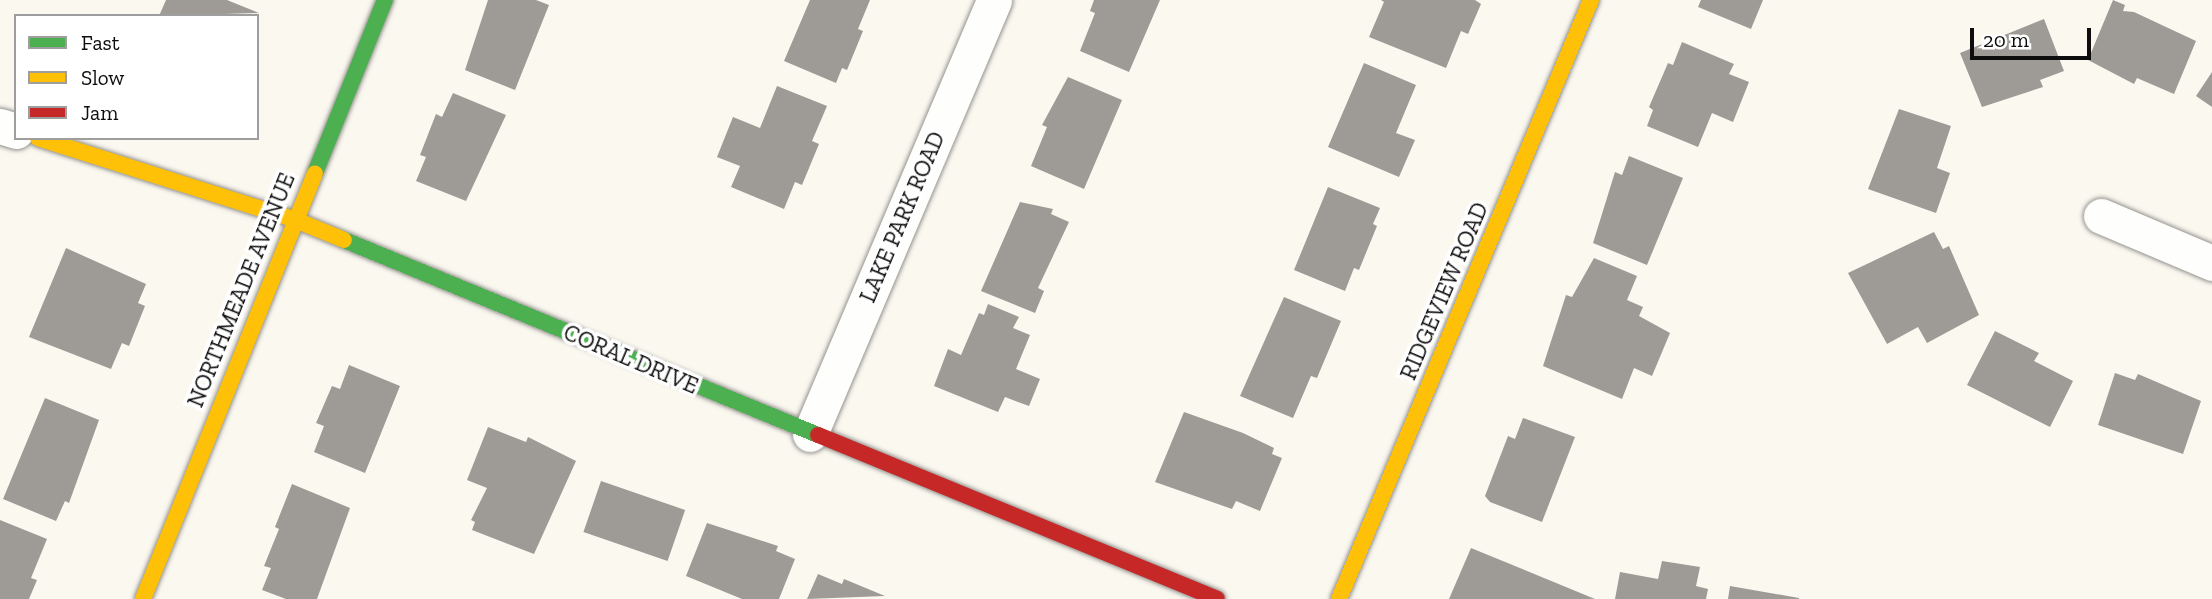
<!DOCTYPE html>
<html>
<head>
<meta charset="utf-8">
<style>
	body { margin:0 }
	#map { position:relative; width:2212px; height:599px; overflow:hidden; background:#fbf8f0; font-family:"Zilla Slab",serif }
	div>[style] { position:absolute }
	.building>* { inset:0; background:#9e9a96; transform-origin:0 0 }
	.roads { filter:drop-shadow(0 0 2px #94938f) drop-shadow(0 0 2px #94938f) }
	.street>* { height:35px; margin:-17.5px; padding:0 17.5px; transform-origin:17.5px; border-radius:17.5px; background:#fefefd }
	.fast>* { height:16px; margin:-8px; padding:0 8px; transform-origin:8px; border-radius:8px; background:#4caf50 }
	.slow>* { height:16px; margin:-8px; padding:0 8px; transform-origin:8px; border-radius:8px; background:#ffc107 }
	.jam>* { height:16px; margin:-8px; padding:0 8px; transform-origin:8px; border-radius:8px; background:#c62828 }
	span { translate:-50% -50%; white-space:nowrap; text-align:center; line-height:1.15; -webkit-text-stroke:7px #fff; paint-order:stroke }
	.street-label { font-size:23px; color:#0d0d0d }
	.legend { position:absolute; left:14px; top:14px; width:245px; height:126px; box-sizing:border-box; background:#fff; border:2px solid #9e9e9e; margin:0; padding:9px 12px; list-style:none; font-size:21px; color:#0d0d0d }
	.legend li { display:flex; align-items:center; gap:14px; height:35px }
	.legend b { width:35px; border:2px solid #9e9e9e }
	.scale { position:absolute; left:1970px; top:28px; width:121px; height:32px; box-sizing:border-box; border:4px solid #0d0d0d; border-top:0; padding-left:9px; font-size:21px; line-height:24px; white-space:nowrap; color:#0d0d0d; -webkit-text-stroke:5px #fff; paint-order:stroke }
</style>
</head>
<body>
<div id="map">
	<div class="building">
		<i style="clip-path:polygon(166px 0,227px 0,259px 13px,159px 16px)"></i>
		<i style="clip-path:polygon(488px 0,536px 0,549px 5px,515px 90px,465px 70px)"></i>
		<i style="clip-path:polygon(810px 0,870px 0,858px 29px,863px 31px,847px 70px,842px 68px,836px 83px,784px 61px)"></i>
		<i style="clip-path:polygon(1094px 0,1160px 0,1129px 72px,1080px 51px,1095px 13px,1090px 11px)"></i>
		<i style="clip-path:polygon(1381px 0,1475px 0,1481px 4px,1468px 34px,1461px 31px,1446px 68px,1369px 37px,1384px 2px)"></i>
		<i style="clip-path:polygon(1701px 0,1763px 0,1751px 29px,1698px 7px)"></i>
		<i style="clip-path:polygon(2113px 0,2125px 5px,2123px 11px,2134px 12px,2196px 41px,2174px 94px,2137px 78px,2134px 84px,2088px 60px)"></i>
		<i style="clip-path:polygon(2044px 19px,2064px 71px,2040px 80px,2043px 87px,1982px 107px,1960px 53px)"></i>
		<i style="clip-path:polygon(1682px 42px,1734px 64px,1729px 74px,1749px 82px,1733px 122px,1712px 113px,1698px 147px,1647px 126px,1653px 110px,1649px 107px,1668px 63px,1673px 65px)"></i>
		<i style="clip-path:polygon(1364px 63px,1416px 85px,1396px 133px,1415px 140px,1399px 177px,1328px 147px)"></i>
		<i style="clip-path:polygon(2212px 72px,2212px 107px,2196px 96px)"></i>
		<i style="clip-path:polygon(1068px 77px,1122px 100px,1084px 189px,1031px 166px,1047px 127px,1042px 125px)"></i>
		<i style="clip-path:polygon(777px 86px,827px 106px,812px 141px,819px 144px,802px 185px,795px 182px,784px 209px,731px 187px,740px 166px,717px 157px,733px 117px,760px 128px)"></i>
		<i style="clip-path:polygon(453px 93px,506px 115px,466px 201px,416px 181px,426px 157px,420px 155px,436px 114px,442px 117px)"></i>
		<i style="clip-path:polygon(1899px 109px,1951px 126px,1937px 168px,1950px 173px,1936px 213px,1868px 189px)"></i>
		<i style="clip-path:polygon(1629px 156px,1683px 178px,1647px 265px,1593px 243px,1615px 172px,1622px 175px)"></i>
		<i style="clip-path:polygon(1328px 187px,1380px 208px,1373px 224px,1377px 226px,1359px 270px,1354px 268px,1345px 291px,1294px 270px)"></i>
		<i style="clip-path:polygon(1020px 202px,1053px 209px,1051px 214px,1069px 222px,1038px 288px,1044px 291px,1035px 313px,981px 291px)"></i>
		<i style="clip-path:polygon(1934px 232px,1943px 249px,1949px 246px,1979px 315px,1927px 343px,1918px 327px,1887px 344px,1848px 273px)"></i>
		<i style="clip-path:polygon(66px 248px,146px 284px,138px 303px,145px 306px,129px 346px,122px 343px,111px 369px,29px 337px)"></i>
		<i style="clip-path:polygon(1594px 258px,1637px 276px,1627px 300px,1643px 307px,1639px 316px,1670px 333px,1652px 376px,1634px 368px,1622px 399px,1543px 366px,1566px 295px,1572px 297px)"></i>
		<i style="clip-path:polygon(1284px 297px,1341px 321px,1317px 378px,1311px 376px,1293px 418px,1240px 396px)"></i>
		<i style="clip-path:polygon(988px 304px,1019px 317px,1013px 328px,1030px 335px,1016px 369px,1040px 379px,1029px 406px,1005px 397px,998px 412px,934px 386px,948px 349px,961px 355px,979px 313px,984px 315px)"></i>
		<i style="clip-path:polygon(1995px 331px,2039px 353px,2034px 361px,2073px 381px,2050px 427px,1967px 385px)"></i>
		<i style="clip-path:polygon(349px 365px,400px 386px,365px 473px,314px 452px,324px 426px,316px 423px,332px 386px,340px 389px)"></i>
		<i style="clip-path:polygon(2115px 373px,2135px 380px,2138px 374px,2201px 401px,2183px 454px,2098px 425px)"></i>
		<i style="clip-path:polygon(45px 398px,99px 420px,69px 503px,65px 501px,56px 521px,3px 499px)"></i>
		<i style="clip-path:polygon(1184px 412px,1243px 433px,1274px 448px,1272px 454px,1282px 458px,1260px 511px,1236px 501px,1232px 509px,1155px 482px)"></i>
		<i style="clip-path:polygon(1523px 418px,1575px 437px,1542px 522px,1490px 502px,1485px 496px,1508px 436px,1515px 439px)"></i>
		<i style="clip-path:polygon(488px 427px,526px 442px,528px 437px,576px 461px,534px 554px,472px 530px,475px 522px,471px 520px,487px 488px,467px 480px)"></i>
		<i style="left:601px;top:481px;width:89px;height:54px;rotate:19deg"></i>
		<i style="clip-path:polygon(292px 484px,350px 508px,317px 599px,286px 599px,262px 590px,271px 568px,264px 566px,279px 529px,275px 527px)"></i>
		<i style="clip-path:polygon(0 520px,47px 539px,31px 578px,37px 580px,29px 599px,0 599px)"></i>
		<i style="clip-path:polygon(707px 523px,778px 546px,776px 551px,795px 559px,779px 599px,742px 599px,686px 576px)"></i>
		<i style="clip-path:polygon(1471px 548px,1595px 599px,1449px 599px)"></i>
		<i style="clip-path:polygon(1662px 561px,1700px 567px,1696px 586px,1708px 589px,1706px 599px,1615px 599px,1620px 572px,1658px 579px)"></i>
		<i style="clip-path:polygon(818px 574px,842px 584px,844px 579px,885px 596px,807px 599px)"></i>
		<i style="clip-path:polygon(1730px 586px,1799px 598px,1799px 599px,1728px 599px)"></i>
	</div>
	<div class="roads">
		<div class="street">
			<i style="left:0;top:126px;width:17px;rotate:17deg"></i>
			<i style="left:2101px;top:216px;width:121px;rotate:22.9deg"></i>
			<i style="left:810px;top:434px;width:471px;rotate:-67deg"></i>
		</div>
		<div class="fast">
			<i style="left:315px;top:173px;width:187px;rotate:-68deg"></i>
			<i style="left:344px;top:240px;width:513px;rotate:22.36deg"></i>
		</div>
		<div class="slow">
			<i style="left:38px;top:138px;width:268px;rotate:17.6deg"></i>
			<i style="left:293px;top:219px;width:55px;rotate:22.4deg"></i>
			<i style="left:143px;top:599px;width:459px;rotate:-68deg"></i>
			<i style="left:1339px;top:599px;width:650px;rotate:-67.18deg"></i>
		</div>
		<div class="jam">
			<i style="left:818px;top:435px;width:431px;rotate:22.3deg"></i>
		</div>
	</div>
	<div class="street-label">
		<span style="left:902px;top:217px;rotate:-67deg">LAKE PARK ROAD</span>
		<span style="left:241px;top:290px;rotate:-68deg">NORTHMEADE AVENUE</span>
		<span style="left:1444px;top:291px;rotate:-67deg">RIDGEVIEW ROAD</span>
		<span style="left:631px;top:359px;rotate:23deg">CORAL DRIVE</span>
	</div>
	<ul class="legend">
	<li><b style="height:9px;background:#4caf50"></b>Fast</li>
	<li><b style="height:9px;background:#ffc107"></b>Slow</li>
	<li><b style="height:9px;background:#c62828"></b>Jam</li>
	</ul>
	<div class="scale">20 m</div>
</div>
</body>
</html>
